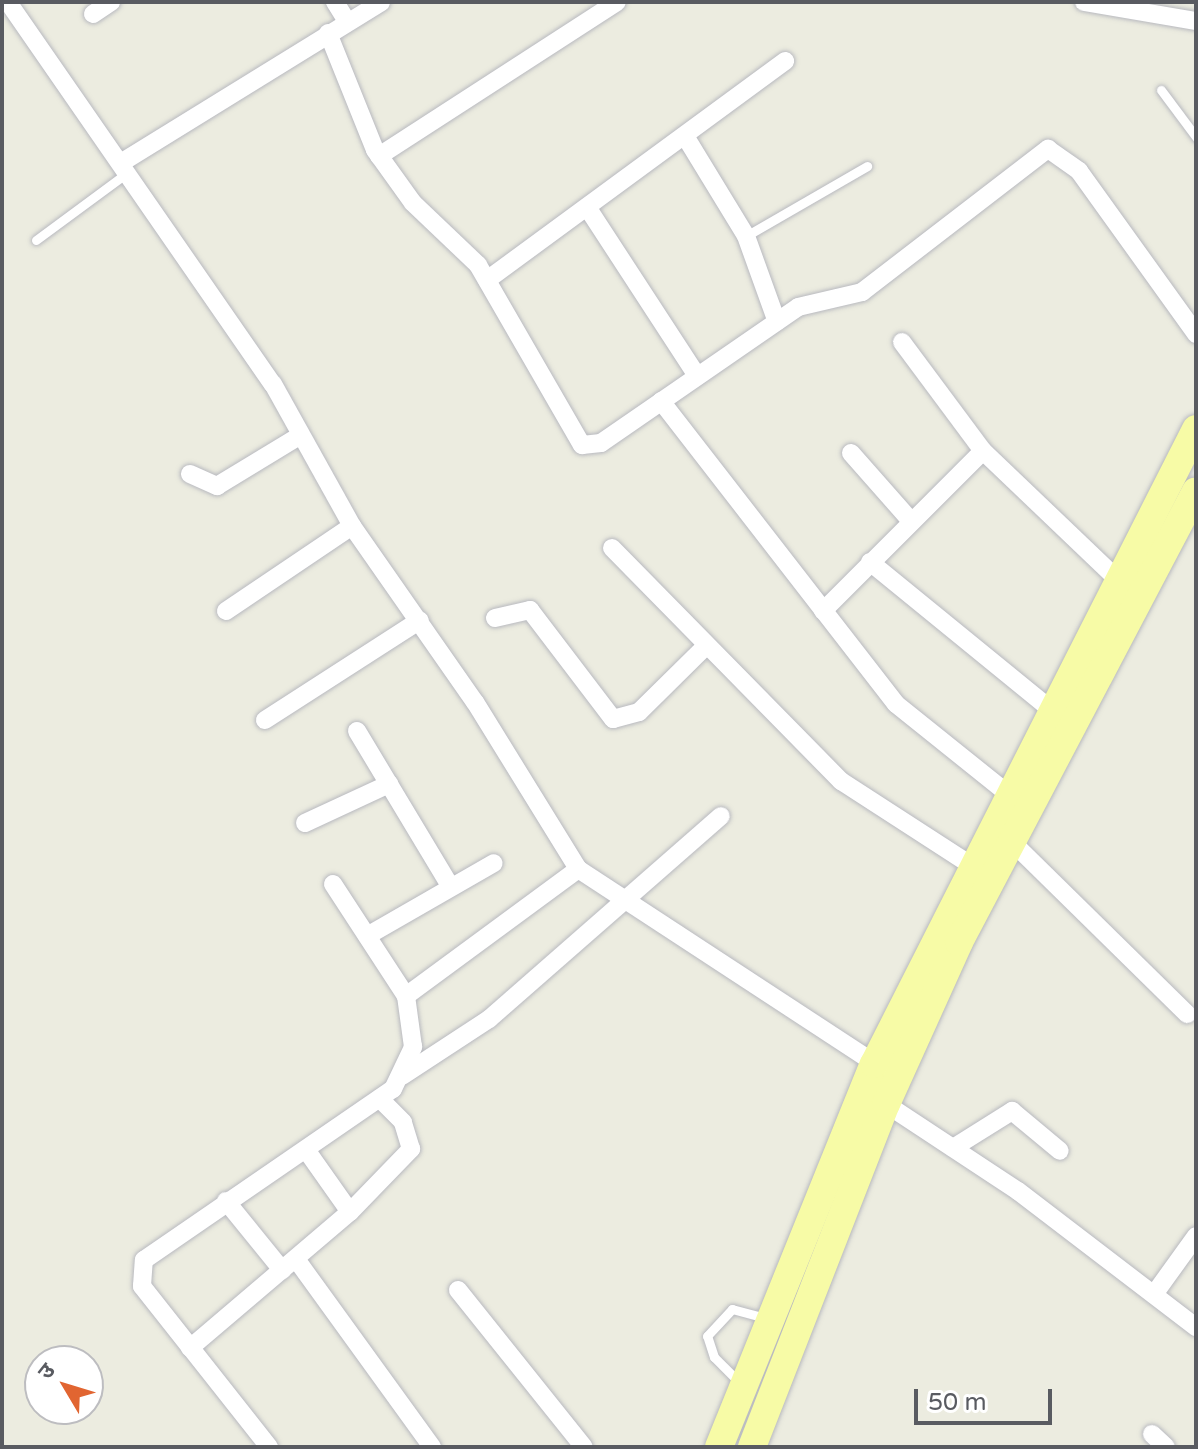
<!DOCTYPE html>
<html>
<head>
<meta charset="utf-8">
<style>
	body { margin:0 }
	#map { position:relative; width:1198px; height:1449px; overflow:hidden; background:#ecece0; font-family:"Varela Round","Noto Sans Devanagari",sans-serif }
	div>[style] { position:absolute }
	.roads { filter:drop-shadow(0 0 2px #b8b9bf) drop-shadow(0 0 2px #b8b9bf) }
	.lane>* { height:9px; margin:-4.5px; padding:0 4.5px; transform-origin:4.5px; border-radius:4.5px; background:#fff }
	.street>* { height:18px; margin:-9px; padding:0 9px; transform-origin:9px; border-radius:9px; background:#fff }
	.primary>* { height:28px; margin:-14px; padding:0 14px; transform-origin:14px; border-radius:14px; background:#f7fba6 }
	span { translate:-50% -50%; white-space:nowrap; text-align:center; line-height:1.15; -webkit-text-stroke:6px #fff; paint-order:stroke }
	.frame { position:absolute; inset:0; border:4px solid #595b61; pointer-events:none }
	.north { position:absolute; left:24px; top:1345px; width:80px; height:80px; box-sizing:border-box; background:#fff; border:2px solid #bdbdc0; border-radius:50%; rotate:308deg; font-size:22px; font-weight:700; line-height:32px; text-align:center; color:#595b61 }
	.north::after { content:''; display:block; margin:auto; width:28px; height:36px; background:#e16531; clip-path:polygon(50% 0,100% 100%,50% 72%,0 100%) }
	.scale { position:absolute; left:914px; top:1389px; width:138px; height:36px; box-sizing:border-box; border:4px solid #595b61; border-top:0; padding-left:10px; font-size:24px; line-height:28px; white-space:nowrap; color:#595b61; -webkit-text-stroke:6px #fff; paint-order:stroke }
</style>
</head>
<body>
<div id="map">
	<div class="roads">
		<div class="lane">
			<i style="left:1161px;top:90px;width:59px;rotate:53.3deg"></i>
			<i style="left:746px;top:236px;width:140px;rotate:-30deg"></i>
			<i style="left:36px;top:240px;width:113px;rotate:-36.4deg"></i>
			<i style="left:741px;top:1384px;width:38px;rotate:-135deg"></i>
			<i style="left:714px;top:1357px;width:22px;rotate:-108deg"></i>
			<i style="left:707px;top:1336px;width:37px;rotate:-47deg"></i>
			<i style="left:732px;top:1309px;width:38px;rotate:15deg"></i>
		</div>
		<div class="street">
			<i style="left:8px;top:2px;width:465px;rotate:55.3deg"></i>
			<i style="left:273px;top:384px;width:162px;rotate:60.9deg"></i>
			<i style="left:352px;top:526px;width:215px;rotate:55.1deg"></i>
			<i style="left:475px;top:702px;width:196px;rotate:58.3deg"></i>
			<i style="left:578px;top:869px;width:363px;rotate:33.2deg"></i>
			<i style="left:335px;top:2px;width:22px;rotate:58deg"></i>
			<i style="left:1084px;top:2px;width:114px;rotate:9.6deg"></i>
			<i style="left:93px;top:14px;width:22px;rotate:-34deg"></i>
			<i style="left:328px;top:33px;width:126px;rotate:68.1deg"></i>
			<i style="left:375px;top:150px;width:65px;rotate:54.4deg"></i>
			<i style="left:413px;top:203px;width:90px;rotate:43.6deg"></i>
			<i style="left:478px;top:265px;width:208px;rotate:60deg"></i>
			<i style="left:582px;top:445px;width:19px;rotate:-6deg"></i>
			<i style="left:601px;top:443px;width:239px;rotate:-34.6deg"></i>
			<i style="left:798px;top:307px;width:66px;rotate:-13.2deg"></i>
			<i style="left:862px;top:292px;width:235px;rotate:-37.6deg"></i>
			<i style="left:1048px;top:149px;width:38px;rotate:35deg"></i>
			<i style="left:1079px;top:171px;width:201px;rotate:54.3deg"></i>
			<i style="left:685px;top:136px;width:117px;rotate:58.6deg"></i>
			<i style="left:746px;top:236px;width:91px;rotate:70.2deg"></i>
			<i style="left:379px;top:156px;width:283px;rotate:-32.9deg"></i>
			<i style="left:124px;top:161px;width:302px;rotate:-31.7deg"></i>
			<i style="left:587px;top:207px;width:202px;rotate:56.9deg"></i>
			<i style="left:487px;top:280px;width:370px;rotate:-36.3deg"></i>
			<i style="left:902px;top:342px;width:136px;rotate:53.4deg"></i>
			<i style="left:983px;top:451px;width:184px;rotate:43.7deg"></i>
			<i style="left:661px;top:401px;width:383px;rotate:52.2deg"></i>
			<i style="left:896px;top:704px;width:141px;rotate:38.7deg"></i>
			<i style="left:851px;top:453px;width:91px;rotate:48.6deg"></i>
			<i style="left:190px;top:474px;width:30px;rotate:24deg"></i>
			<i style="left:217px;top:486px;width:98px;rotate:-31.3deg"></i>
			<i style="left:612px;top:548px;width:327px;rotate:45.5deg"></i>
			<i style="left:841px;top:781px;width:155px;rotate:32.9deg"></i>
			<i style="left:870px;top:562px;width:231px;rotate:39.2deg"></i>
			<i style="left:226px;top:611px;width:152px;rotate:-34deg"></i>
			<i style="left:823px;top:611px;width:226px;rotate:-45deg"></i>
			<i style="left:495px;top:618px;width:36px;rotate:-13deg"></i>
			<i style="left:530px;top:610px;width:137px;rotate:52.7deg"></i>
			<i style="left:613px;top:719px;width:27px;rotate:-15deg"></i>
			<i style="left:639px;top:712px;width:93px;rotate:-44.6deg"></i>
			<i style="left:265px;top:720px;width:184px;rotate:-32.8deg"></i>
			<i style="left:357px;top:731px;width:181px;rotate:59deg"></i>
			<i style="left:305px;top:823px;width:93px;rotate:-24.9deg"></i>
			<i style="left:1011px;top:841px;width:247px;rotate:44.5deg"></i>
			<i style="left:333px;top:884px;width:134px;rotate:56.9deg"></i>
			<i style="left:367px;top:936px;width:146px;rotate:-29.9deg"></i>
			<i style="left:402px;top:1076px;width:104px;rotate:-33.2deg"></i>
			<i style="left:489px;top:1019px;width:308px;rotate:-41.2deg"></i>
			<i style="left:886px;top:1104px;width:158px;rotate:33.4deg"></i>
			<i style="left:1018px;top:1191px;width:224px;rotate:37.4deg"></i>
			<i style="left:953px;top:1148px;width:70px;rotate:-32.1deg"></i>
			<i style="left:1012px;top:1111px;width:62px;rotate:39.8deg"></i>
			<i style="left:226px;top:1201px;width:89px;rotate:50.9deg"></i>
			<i style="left:350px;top:1212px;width:88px;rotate:-45.9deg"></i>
			<i style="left:411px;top:1149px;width:28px;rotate:-107deg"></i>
			<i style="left:403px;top:1122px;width:33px;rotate:-135deg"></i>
			<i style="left:296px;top:1259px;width:232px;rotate:54.1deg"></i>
			<i style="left:458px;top:1290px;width:201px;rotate:51.3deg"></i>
			<i style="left:1155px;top:1293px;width:70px;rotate:-54.3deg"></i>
			<i style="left:190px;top:1348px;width:210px;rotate:-40.4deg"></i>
			<i style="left:350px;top:1212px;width:75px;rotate:-125.2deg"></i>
			<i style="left:1152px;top:1434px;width:19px;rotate:43deg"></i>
			<i style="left:269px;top:1447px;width:205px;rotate:-128.3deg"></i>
			<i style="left:142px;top:1286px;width:26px;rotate:-86deg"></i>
			<i style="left:144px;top:1260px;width:302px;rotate:-34.5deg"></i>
			<i style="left:393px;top:1089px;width:47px;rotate:-64.5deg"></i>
			<i style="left:413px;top:1047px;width:51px;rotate:-97.8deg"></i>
			<i style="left:406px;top:996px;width:214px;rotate:-36.4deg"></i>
		</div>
		<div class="primary">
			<i style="left:719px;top:1447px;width:413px;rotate:-68deg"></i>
			<i style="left:874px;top:1064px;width:712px;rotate:-63.11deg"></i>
			<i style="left:752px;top:1447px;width:368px;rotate:-68.7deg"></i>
			<i style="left:886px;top:1104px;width:178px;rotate:-65.7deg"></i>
			<i style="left:959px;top:942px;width:509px;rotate:-62.28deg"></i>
		</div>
	</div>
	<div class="frame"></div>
	<div class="north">उ</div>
	<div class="scale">50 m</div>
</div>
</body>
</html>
